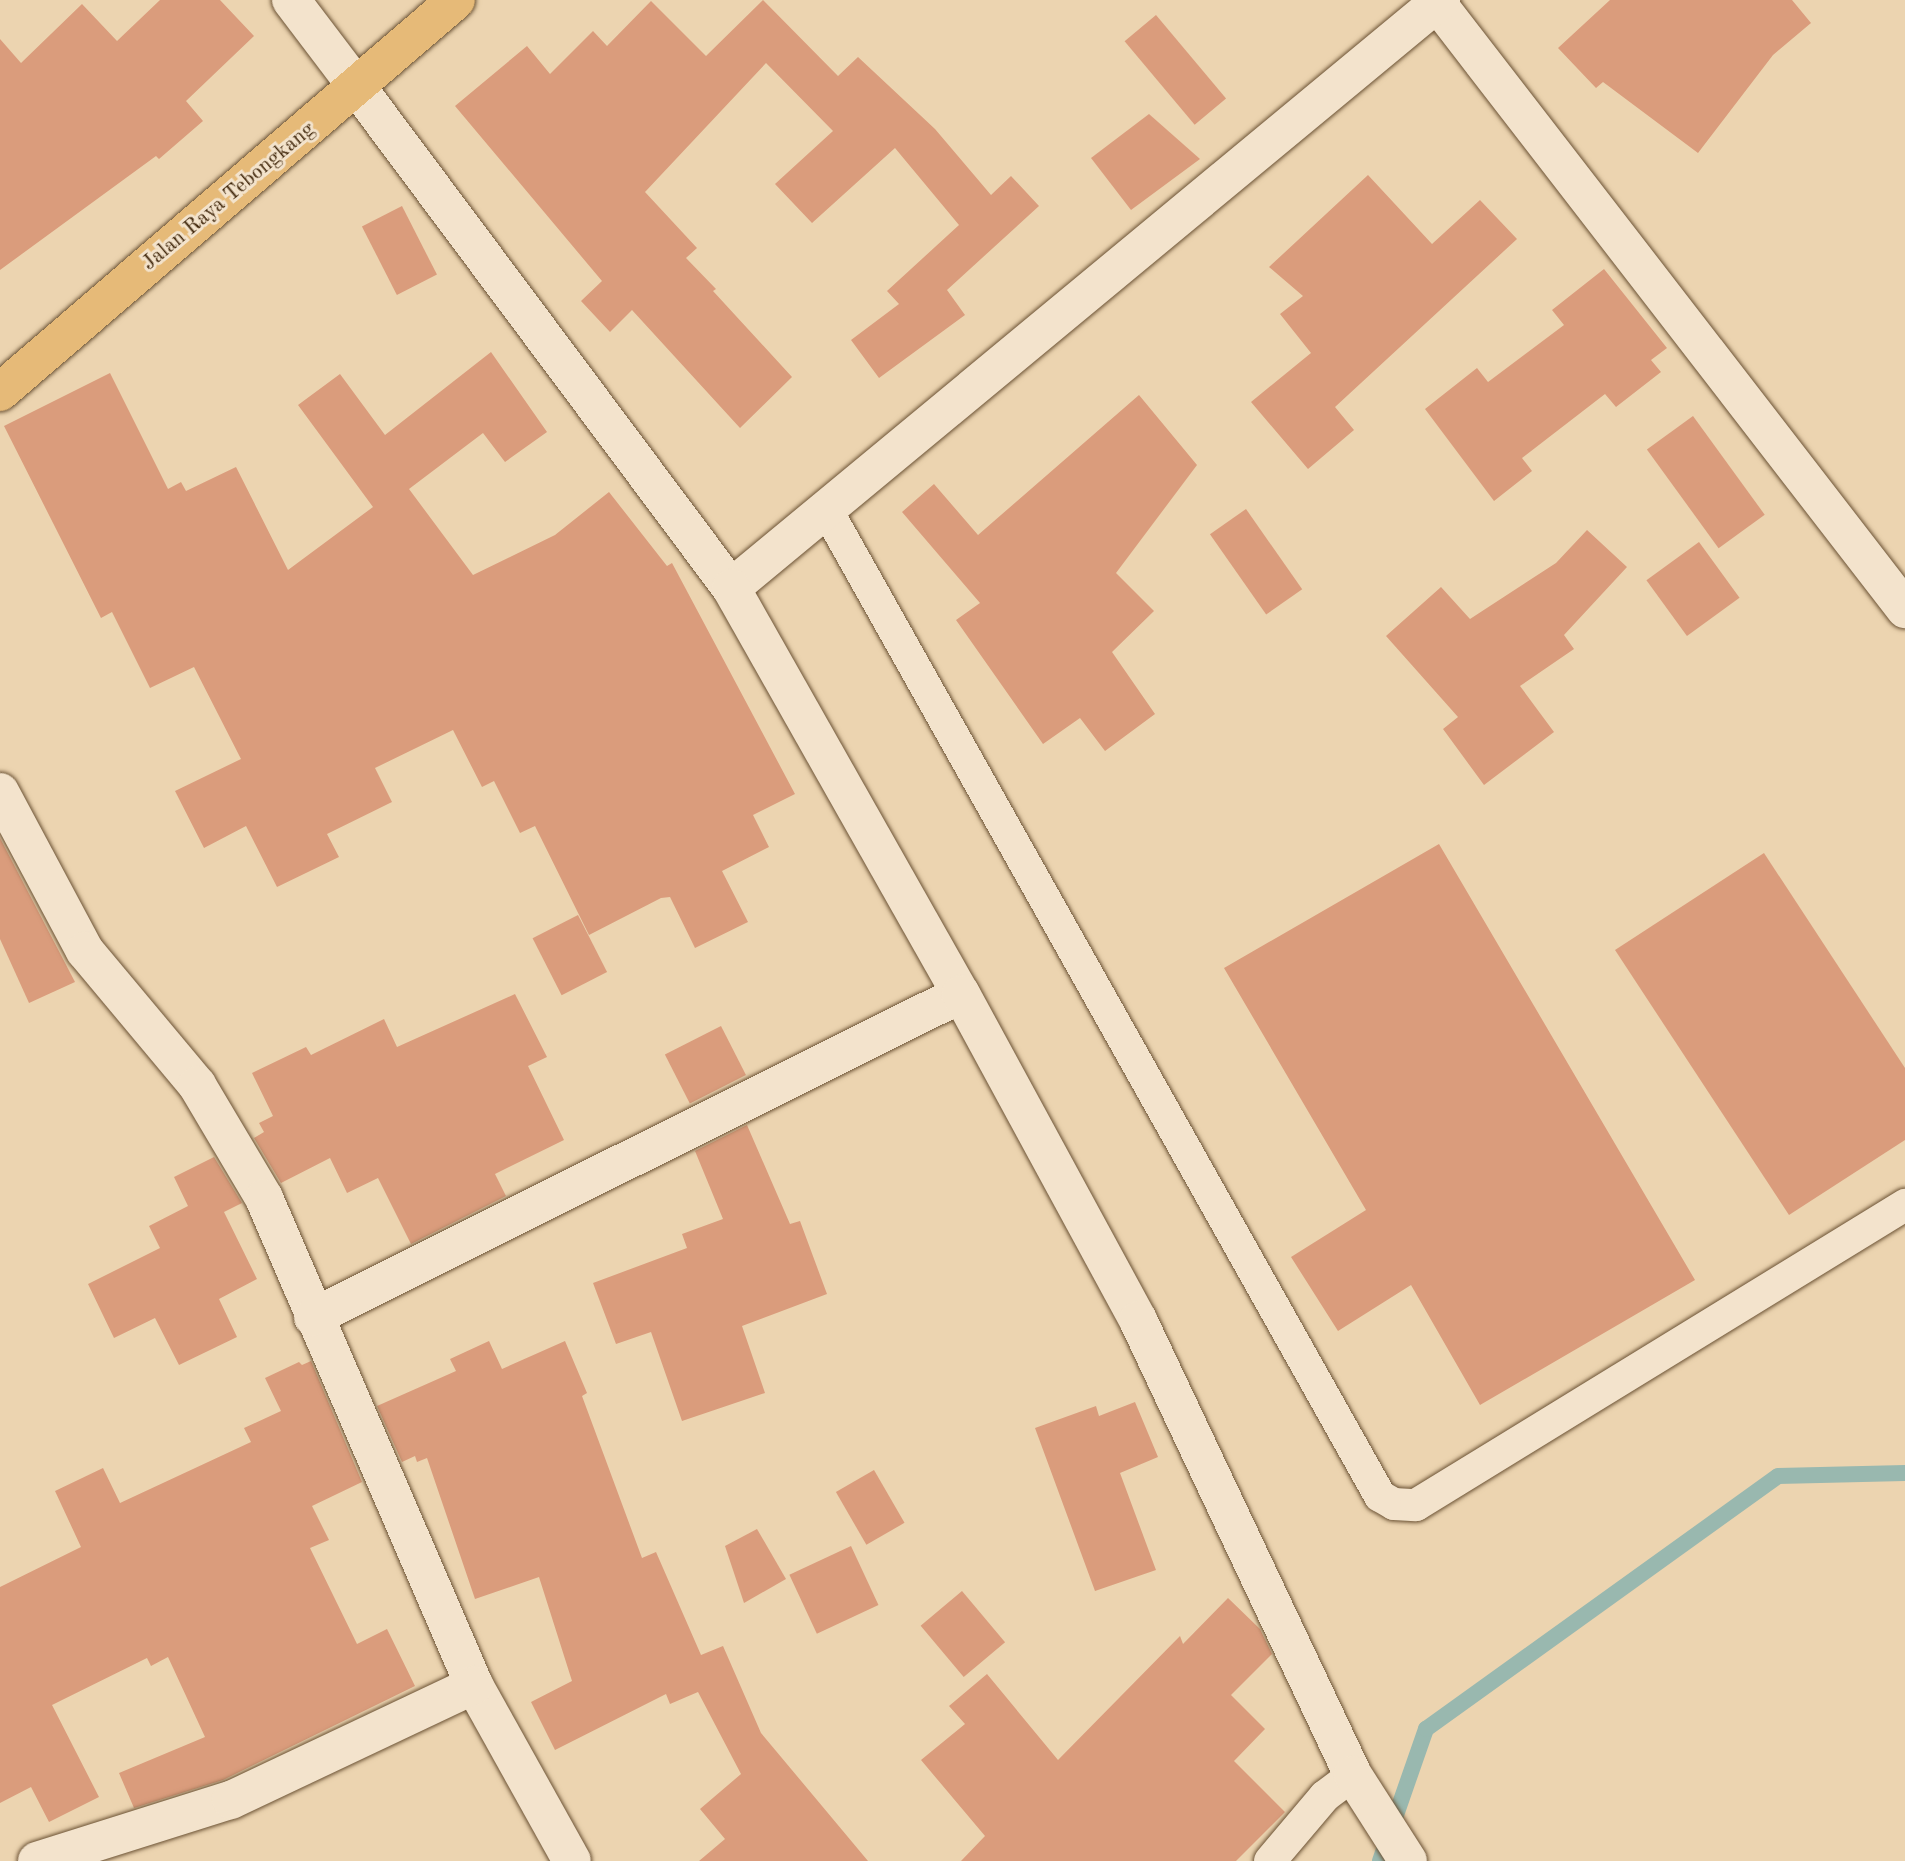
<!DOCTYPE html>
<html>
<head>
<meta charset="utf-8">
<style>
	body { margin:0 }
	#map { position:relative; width:1905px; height:1861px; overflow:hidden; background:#ecd4b0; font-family:"Old Standard TT",serif }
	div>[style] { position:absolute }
	.stream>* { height:16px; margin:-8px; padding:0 8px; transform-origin:8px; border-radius:8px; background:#99b8af }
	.building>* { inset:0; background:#da9c7c; transform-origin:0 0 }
	.roads { filter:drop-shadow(0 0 2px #6b5234) drop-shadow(0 0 2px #6b5234) }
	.lane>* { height:32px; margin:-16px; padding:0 16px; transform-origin:16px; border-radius:16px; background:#f3e3cc }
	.street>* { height:38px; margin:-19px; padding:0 19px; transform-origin:19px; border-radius:19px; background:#f3e3cc }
	.secondary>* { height:38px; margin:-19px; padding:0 19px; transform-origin:19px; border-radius:19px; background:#f3e3cc }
	.primary>* { height:38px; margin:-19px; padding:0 19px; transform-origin:19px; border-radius:19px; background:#e6ba78 }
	span { translate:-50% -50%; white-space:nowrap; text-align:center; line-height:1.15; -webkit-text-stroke:6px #f3e3cc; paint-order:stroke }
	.street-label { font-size:21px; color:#40260a }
</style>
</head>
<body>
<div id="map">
	<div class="stream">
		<i style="left:1380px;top:1861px;width:140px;rotate:-70.8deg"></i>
		<i style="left:1426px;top:1729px;width:433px;rotate:-35.7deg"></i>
		<i style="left:1778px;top:1476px;width:127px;rotate:-1.4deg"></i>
	</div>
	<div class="building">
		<i style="clip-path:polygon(160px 0,220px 0,254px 36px,186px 101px,203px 121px,159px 159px,156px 156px,0 270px,0 39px,21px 63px,82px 4px,117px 41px)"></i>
		<i style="clip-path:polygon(763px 0,838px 76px,858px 57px,935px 129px,991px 195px,1011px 176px,1039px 206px,947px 290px,965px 315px,879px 378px,851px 340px,899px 304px,887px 291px,959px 225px,895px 148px,812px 223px,775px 184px,833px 131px,766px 63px,645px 192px,697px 248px,686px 258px,716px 289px,713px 291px,792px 377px,740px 428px,632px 310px,610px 332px,581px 301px,602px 281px,455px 106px,527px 46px,550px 74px,593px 31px,607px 46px,651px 1px,706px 56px)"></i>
		<i style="clip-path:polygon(1610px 0,1792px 0,1811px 23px,1773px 55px,1698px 153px,1603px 82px,1596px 88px,1558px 48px)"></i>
		<i style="left:1156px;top:15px;width:109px;height:41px;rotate:50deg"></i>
		<i style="clip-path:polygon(1149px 114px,1200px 159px,1131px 210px,1091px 158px)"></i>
		<i style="clip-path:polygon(1368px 175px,1432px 244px,1480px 200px,1517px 239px,1335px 407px,1354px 430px,1308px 469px,1251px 402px,1311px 353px,1280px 314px,1303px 296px,1269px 267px)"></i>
		<i style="left:402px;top:206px;width:77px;height:45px;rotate:63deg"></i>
		<i style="clip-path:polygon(1604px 269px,1667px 348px,1651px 360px,1661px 372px,1616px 407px,1605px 394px,1522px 458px,1532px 471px,1494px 501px,1425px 409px,1477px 368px,1488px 382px,1564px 325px,1552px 310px)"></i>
		<i style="clip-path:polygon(491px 352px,547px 432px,505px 462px,483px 433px,409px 489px,473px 575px,555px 535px,609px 492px,667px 566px,672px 563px,795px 794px,753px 815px,769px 847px,722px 871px,748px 922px,695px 948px,670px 897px,661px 898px,589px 935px,535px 826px,520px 833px,494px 781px,482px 787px,453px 730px,375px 768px,392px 802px,327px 834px,339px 857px,277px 887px,246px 826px,204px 848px,175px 791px,241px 759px,194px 667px,150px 688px,112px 612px,101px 618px,4px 426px,110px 373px,168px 489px,181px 482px,186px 491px,236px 467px,288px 570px,373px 507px,298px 405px,340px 374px,385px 435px)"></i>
		<i style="clip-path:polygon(1139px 395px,1197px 465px,1116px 573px,1154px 611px,1112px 652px,1155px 714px,1105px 751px,1080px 718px,1043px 744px,956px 620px,980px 603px,902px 512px,934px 484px,978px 535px)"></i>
		<i style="left:1693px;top:416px;width:122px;height:57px;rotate:54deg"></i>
		<i style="left:1246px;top:509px;width:98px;height:44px;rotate:55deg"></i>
		<i style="clip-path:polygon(1587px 530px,1627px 567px,1564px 635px,1574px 649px,1520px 686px,1554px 732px,1484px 785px,1443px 729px,1458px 717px,1386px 636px,1441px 587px,1470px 619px,1556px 563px)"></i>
		<i style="left:1699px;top:542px;width:69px;height:65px;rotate:54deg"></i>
		<i style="clip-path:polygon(0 838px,75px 982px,29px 1003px,0 939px)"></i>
		<i style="clip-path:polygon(1439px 844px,1695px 1280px,1480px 1405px,1411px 1285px,1338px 1331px,1291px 1257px,1366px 1210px,1224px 968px)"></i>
		<i style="clip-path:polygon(1764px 853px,1905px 1068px,1905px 1140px,1789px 1215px,1615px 950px)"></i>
		<i style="left:578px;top:915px;width:64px;height:51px;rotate:63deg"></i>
		<i style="clip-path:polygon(515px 994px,547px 1057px,528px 1066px,564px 1140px,495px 1174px,506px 1196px,411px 1244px,378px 1178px,347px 1193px,330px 1158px,281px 1183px,254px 1138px,264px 1132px,259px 1123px,273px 1116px,252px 1073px,306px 1047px,311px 1055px,384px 1019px,397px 1047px)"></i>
		<i style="left:721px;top:1026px;width:55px;height:63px;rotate:63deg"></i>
		<i style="clip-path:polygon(747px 1125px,790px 1224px,800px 1221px,827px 1294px,742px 1326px,765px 1393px,682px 1421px,651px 1332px,616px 1344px,593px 1283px,687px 1248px,682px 1234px,723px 1219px,695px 1151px)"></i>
		<i style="clip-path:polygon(214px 1157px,242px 1203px,224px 1212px,257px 1279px,219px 1299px,237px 1337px,179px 1365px,155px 1318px,114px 1338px,88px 1284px,160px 1248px,149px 1226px,188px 1206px,174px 1177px)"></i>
		<i style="clip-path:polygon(489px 1341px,502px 1369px,565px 1341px,587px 1393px,582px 1396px,642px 1558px,656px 1552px,701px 1655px,723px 1646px,761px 1733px,868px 1861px,699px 1861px,725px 1839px,700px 1809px,741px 1774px,698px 1692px,670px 1704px,666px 1694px,555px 1750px,531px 1702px,572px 1681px,539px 1577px,475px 1599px,427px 1458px,417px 1462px,415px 1456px,402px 1462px,377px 1406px,456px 1371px,450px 1359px)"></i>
		<i style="clip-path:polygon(311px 1361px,362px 1482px,312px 1506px,329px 1540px,310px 1548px,357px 1644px,387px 1629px,415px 1686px,223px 1780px,134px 1808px,119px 1773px,205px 1737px,168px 1657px,151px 1666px,147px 1658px,52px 1705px,99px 1797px,49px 1822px,31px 1787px,0 1803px,0 1587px,81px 1547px,55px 1491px,103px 1468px,120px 1503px,251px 1442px,244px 1428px,281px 1411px,265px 1378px,299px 1362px,302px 1365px)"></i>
		<i style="clip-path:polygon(1135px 1402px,1158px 1457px,1120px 1473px,1156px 1570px,1095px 1591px,1035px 1428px,1096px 1406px,1099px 1416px)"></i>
		<i style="left:874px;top:1470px;width:61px;height:44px;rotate:60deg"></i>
		<i style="clip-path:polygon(757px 1529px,786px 1579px,744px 1603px,725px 1546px)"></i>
		<i style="left:851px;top:1546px;width:65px;height:68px;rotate:65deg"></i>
		<i style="left:962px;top:1591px;width:67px;height:54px;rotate:50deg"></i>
		<i style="clip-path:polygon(1228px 1598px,1260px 1629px,1272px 1654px,1231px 1695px,1265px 1729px,1234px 1761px,1285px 1812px,1236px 1861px,961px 1861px,985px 1836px,921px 1760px,965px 1724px,949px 1706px,987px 1674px,1058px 1760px,1180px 1636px,1183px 1644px)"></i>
	</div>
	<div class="roads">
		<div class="lane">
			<i style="left:825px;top:507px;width:1134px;rotate:60.7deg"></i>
			<i style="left:1380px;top:1496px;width:16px;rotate:30deg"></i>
			<i style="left:1394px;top:1504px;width:22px;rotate:3deg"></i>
			<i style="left:1416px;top:1505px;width:574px;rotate:-31.53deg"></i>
			<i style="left:1270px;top:1861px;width:85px;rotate:-49.8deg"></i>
			<i style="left:1325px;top:1796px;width:35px;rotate:-37deg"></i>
		</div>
		<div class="street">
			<i style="left:291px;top:0;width:109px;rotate:52.8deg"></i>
			<i style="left:1437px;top:3px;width:766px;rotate:52.32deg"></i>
			<i style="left:731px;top:588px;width:922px;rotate:-39.63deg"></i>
			<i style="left:0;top:792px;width:180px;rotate:61.9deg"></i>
			<i style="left:85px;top:951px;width:175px;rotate:50.1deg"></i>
			<i style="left:197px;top:1085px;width:131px;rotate:59.3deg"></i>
			<i style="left:264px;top:1198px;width:530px;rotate:66.67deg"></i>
			<i style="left:474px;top:1685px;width:201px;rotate:60.9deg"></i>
			<i style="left:313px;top:1317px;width:724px;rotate:-26.49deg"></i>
			<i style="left:37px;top:1861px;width:203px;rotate:-17.5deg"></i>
			<i style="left:231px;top:1800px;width:269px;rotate:-25.3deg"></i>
		</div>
		<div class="secondary">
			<i style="left:357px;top:87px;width:625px;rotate:53.26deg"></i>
			<i style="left:731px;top:588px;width:467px;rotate:60.5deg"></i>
			<i style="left:961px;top:994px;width:371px;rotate:61.5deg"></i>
			<i style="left:1138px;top:1320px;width:503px;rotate:64.71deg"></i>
			<i style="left:1353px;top:1775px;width:102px;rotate:57.4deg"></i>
		</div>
		<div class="primary">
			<i style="left:0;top:392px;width:601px;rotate:-40.68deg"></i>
		</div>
	</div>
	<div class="street-label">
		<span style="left:229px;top:197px;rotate:-40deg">Jalan Raya Tebongkang</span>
	</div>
</div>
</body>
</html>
